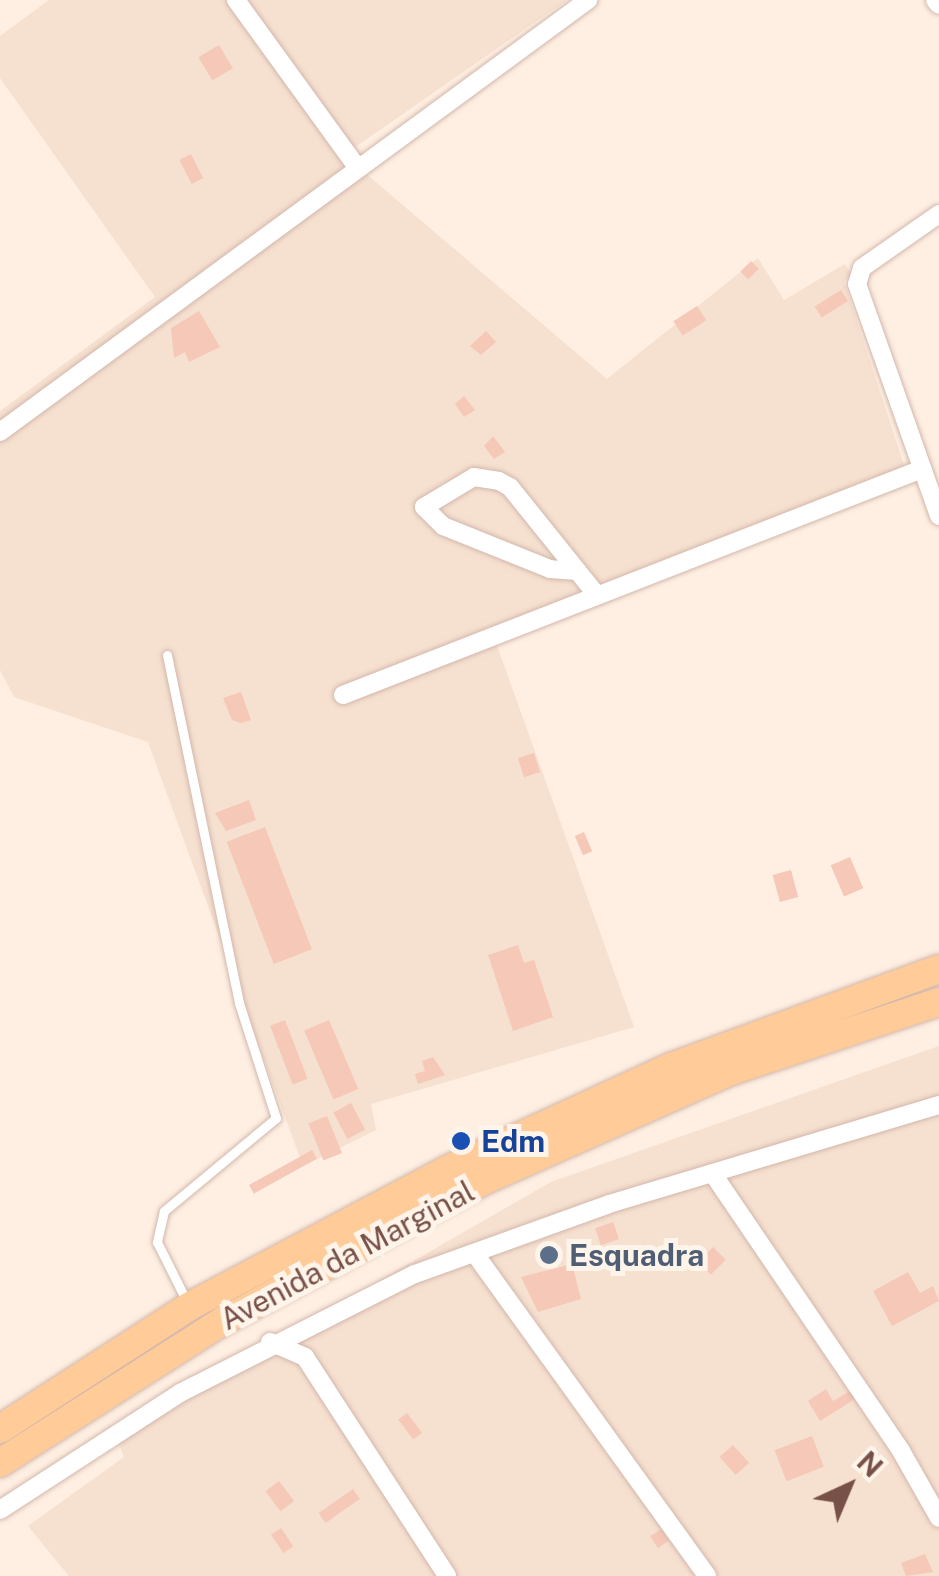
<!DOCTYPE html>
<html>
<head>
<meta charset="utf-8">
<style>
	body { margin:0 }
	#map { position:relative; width:939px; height:1576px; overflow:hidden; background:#feefe2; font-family:"Public Sans",sans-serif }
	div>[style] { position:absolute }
	.residential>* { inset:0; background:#f6e0d0 }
	.building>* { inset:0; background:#f5c8b8; transform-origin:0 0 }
	.roads { filter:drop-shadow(0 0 2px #d2b7ab) drop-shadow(0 0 2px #d2b7ab) }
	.lane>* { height:9px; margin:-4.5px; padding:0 4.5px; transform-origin:4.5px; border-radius:4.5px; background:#fff }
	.street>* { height:18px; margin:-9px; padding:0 9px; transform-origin:9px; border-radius:9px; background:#fff }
	.primary>* { height:28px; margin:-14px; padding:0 14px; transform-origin:14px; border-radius:14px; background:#ffcb98 }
	.dots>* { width:28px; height:28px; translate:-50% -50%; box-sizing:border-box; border:5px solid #fff4ea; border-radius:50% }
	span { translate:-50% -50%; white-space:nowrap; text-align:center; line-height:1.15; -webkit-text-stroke:10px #fff4ea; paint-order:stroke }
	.transit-label { font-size:30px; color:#164399; font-weight:700 }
	.left { translate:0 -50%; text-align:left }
	.street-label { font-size:30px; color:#775147 }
	.service-label { font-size:30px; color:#4e5e75; font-weight:700 }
	.north { position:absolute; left:799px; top:1436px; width:100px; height:100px; -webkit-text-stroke:8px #fff4ea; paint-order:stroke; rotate:44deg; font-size:28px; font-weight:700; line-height:40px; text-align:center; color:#775147 }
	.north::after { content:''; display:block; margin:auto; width:35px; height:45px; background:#775147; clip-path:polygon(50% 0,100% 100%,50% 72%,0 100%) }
</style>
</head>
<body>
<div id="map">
	<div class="residential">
		<i style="clip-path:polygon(49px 0,567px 0,344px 155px,607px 379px,758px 258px,784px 300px,845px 264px,851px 274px,844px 282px,906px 471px,491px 629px,634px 1027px,371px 1104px,376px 1130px,303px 1166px,148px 742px,14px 697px,0 670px,0 411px,155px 297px,0 78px,0 36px)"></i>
		<i style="clip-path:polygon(939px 1046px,939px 1576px,69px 1576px,28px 1526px,124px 1457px,114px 1433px,551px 1182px)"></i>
	</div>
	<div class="building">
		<i style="left:219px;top:45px;width:27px;height:24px;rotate:59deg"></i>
		<i style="left:191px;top:154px;width:27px;height:13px;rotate:63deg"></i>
		<i style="left:751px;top:261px;width:11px;height:15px;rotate:45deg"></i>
		<i style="left:841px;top:290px;width:13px;height:31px;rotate:58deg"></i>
		<i style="left:697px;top:306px;width:17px;height:28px;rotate:57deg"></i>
		<i style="clip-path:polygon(199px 311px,220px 347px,189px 362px,185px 352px,174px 358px,171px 328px)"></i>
		<i style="clip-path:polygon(486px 331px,496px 342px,481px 355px,470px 346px)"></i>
		<i style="clip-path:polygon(464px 396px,475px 410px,464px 417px,455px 404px)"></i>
		<i style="clip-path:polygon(493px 436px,505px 452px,494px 459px,484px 446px)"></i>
		<i style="clip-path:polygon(241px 692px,251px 720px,241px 723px,232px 720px,223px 698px)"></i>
		<i style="left:534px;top:753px;width:20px;height:17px;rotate:72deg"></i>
		<i style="clip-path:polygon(249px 800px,256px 820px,226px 831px,215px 813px)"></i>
		<i style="left:265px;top:827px;width:131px;height:41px;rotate:69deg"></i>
		<i style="left:584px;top:832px;width:21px;height:10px;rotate:67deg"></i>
		<i style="left:850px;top:857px;width:34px;height:21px;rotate:67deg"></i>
		<i style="left:791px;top:870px;width:28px;height:19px;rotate:75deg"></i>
		<i style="clip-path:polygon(518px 945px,524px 963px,534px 960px,553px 1017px,513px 1031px,488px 955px)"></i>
		<i style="left:285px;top:1020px;width:63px;height:16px;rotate:69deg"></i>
		<i style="left:329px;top:1020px;width:75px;height:27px;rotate:67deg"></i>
		<i style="clip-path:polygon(433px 1057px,445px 1075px,418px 1084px,415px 1074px,425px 1071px,422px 1061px)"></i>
		<i style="left:351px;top:1103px;width:30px;height:20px;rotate:62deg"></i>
		<i style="left:327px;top:1116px;width:40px;height:20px;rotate:68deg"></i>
		<i style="left:312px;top:1150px;width:10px;height:72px;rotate:61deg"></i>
		<i style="left:613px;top:1222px;width:18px;height:19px;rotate:71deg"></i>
		<i style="left:713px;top:1247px;width:18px;height:21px;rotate:45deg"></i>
		<i style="clip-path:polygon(572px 1264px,581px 1299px,538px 1312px,521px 1277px)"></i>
		<i style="clip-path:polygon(908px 1272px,920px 1293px,933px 1286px,939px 1301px,892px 1326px,873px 1291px)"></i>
		<i style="clip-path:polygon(826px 1389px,833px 1401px,850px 1391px,855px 1399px,820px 1421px,808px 1401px)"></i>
		<i style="left:407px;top:1413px;width:25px;height:11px;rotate:53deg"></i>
		<i style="left:812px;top:1436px;width:33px;height:40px;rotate:69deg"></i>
		<i style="left:733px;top:1445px;width:24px;height:18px;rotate:48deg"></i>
		<i style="left:279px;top:1481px;width:25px;height:17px;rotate:53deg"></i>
		<i style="left:353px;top:1489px;width:12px;height:42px;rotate:55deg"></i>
		<i style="left:281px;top:1528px;width:22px;height:12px;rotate:56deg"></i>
		<i style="left:661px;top:1529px;width:14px;height:13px;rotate:56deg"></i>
		<i style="clip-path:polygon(925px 1554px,933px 1572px,906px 1576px,901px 1563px)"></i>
	</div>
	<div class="roads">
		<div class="lane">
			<i style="left:167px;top:655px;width:355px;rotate:78.3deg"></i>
			<i style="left:239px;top:1003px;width:121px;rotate:72.2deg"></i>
			<i style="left:276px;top:1118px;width:146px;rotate:140.3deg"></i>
			<i style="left:164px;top:1211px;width:32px;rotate:103deg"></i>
			<i style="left:157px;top:1242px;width:67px;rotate:63.4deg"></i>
		</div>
		<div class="street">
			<i style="left:236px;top:0;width:205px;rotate:54.1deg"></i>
			<i style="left:935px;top:0;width:6px;rotate:51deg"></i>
			<i style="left:939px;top:214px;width:94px;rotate:145deg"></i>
			<i style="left:862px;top:268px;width:17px;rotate:107deg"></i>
			<i style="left:857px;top:284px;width:246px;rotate:70.5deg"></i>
			<i style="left:0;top:432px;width:730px;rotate:-36.3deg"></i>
			<i style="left:577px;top:571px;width:27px;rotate:-176deg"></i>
			<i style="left:550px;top:569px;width:115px;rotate:-158.1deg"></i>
			<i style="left:443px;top:526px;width:27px;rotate:-135deg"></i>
			<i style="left:424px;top:507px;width:58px;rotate:-31deg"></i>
			<i style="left:474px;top:477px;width:25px;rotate:9deg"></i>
			<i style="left:499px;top:481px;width:13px;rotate:29deg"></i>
			<i style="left:510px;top:487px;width:137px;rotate:51.2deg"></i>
			<i style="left:343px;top:695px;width:622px;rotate:-21.32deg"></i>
			<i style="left:713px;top:1174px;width:335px;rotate:55.8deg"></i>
			<i style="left:901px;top:1451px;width:77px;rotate:60.4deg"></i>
			<i style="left:475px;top:1254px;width:397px;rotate:54.2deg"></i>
			<i style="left:270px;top:1342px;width:38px;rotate:23deg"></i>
			<i style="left:305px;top:1357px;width:261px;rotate:57deg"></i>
			<i style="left:0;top:1510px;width:215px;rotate:-33deg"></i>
			<i style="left:180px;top:1393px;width:263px;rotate:-26.9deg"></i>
			<i style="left:415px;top:1274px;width:206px;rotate:-19.8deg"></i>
			<i style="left:609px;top:1204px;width:345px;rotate:-16.7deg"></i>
		</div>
		<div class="primary">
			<i style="left:0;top:1429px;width:226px;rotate:-32.9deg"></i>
			<i style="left:190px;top:1306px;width:291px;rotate:-27.9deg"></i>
			<i style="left:447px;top:1170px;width:247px;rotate:-24.7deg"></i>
			<i style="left:671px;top:1067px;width:285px;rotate:-20.1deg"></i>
			<i style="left:0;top:1463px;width:264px;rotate:-32.5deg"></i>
			<i style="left:223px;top:1321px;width:300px;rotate:-28.3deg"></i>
			<i style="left:487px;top:1179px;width:267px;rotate:-23.9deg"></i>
			<i style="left:731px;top:1071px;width:219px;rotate:-18.4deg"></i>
		</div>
	</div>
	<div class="dots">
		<i style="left:461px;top:1141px;background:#1a4fb4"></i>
		<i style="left:549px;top:1255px;background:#5c6f8a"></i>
	</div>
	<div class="transit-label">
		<span class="left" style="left:481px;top:1141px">Edm</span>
	</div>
	<div class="street-label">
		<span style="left:347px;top:1255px;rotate:-28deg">Avenida da Marginal</span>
	</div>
	<div class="service-label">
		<span class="left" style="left:569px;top:1255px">Esquadra</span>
	</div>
	<div class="north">N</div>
</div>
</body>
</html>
